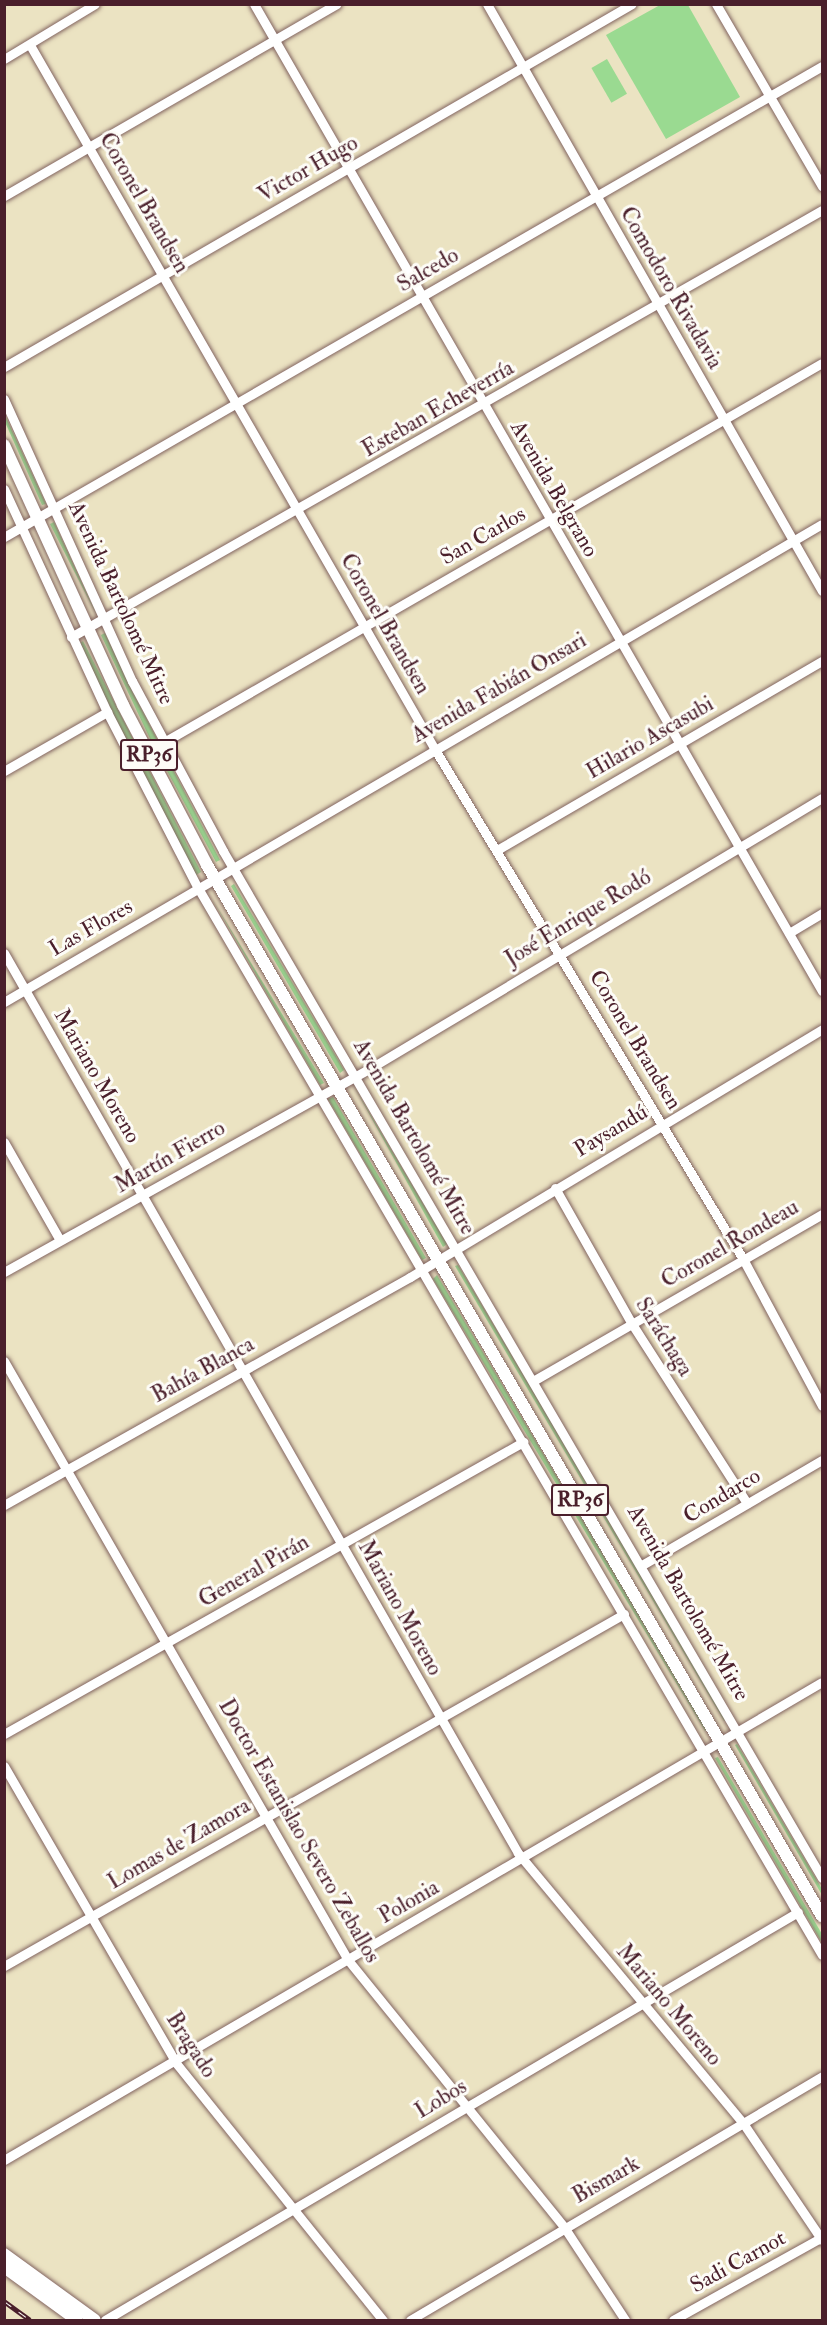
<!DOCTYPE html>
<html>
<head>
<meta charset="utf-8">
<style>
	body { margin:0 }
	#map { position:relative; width:827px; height:2325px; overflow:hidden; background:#ebe3c2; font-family:"IM FELL Double Pica",serif }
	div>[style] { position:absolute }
	.green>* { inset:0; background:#9ada91; transform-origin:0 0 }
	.roads { filter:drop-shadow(0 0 2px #826460) drop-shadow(0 0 2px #826460) }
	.minor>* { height:9px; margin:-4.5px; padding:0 4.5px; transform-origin:4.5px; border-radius:4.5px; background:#fff }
	.major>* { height:12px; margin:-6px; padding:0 6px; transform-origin:6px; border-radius:6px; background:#fff }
	.rail>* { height:5px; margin-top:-2.5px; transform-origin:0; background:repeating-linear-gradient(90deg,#fdfcf7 0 9px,#4a1f2b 0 18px); box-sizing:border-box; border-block:2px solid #4a1f2b }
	span { translate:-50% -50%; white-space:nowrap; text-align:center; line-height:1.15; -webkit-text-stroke:6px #fdfcf7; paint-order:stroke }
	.shield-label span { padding:2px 4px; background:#fdfcf7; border:2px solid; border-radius:4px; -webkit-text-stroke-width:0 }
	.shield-label { font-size:21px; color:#4a1f2b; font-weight:700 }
	.street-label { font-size:22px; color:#4a1f2b }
	.frame { position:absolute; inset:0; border:6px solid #4a1f2b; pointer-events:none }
</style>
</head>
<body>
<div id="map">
	<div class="green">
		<i style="clip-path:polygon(660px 5px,688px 5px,740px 97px,666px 139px,606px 35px)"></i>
		<i style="left:607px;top:59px;width:40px;height:18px;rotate:60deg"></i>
		<i style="clip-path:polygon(4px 413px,46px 504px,42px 505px,5px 422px)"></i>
		<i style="clip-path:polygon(54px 522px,98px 618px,50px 524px)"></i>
		<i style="clip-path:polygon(105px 633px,130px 687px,220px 860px,216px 862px,152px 743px,101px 635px)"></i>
		<i style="clip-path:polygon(83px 641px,201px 872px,196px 875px,112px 712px,79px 644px)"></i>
		<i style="clip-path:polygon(234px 884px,344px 1070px,340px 1073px,231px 886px)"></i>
		<i style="clip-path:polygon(211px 897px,324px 1083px,320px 1085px)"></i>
		<i style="clip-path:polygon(353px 1085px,447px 1244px,443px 1247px)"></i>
		<i style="clip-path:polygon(333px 1097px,426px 1258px,422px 1260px,328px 1099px)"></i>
		<i style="clip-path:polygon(458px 1265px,728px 1718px,724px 1721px,455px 1266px)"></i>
		<i style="clip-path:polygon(437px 1275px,707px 1729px,705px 1731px,433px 1279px)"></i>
		<i style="clip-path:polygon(737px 1744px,822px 1889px,822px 1895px,735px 1745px)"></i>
		<i style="clip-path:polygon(718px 1757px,822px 1934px,822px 1943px,715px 1758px)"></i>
	</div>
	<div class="roads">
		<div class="minor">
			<i style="left:254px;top:4px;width:1139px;rotate:60.08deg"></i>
			<i style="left:487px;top:4px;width:676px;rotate:60.29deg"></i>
			<i style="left:716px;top:4px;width:211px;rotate:59.8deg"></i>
			<i style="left:30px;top:45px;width:811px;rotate:60.11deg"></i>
			<i style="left:434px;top:748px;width:597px;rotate:58.84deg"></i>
			<i style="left:743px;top:1259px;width:167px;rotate:61.7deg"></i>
			<i style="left:4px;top:59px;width:106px;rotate:-31.1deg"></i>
			<i style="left:4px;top:196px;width:384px;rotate:-30deg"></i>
			<i style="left:4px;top:367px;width:725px;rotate:-30.03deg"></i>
			<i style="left:4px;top:399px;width:310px;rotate:65.6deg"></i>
			<i style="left:132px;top:681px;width:193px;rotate:61.8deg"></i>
			<i style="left:223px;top:851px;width:1189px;rotate:59.75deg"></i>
			<i style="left:4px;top:489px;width:246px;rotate:65.2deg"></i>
			<i style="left:107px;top:712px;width:198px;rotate:62.7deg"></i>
			<i style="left:198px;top:888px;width:1236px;rotate:59.68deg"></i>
			<i style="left:4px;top:537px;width:944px;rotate:-29.93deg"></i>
			<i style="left:71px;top:637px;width:864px;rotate:-29.62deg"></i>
			<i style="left:164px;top:742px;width:759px;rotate:-29.94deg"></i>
			<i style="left:4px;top:771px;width:119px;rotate:-29.8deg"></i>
			<i style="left:497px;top:850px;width:376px;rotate:-30.2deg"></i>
			<i style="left:789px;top:933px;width:39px;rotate:-31deg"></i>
			<i style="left:4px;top:953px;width:1036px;rotate:60.27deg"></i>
			<i style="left:518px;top:1853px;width:351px;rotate:50.2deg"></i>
			<i style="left:743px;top:2123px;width:141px;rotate:56deg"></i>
			<i style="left:4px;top:1002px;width:947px;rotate:-30.3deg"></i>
			<i style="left:4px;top:1142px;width:113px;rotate:60.3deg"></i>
			<i style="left:555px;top:1188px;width:156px;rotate:60.5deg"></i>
			<i style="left:632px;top:1324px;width:213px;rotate:57.3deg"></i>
			<i style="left:4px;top:1272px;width:418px;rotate:-29.1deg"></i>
			<i style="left:369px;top:1069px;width:528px;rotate:-30.89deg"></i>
			<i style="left:4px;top:1361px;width:691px;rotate:60.13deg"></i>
			<i style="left:348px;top:1960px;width:343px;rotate:51deg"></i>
			<i style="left:564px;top:2227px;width:111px;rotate:56.7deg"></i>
			<i style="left:533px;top:1381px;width:334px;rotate:-30deg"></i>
			<i style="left:4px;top:1505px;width:466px;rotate:-29.3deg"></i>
			<i style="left:410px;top:1277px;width:481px;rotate:-31deg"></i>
			<i style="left:642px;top:1565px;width:208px;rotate:-30.3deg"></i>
			<i style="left:4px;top:1734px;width:596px;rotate:-29.36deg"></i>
			<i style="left:4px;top:1766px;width:343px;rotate:59.9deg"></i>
			<i style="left:176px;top:2063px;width:330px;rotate:51.2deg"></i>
			<i style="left:4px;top:1966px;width:713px;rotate:-29.59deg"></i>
			<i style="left:4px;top:2160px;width:947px;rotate:-30.3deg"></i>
			<i style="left:105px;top:2320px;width:804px;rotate:-30.49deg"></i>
			<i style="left:410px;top:2320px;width:479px;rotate:-30.6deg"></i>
			<i style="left:673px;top:2320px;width:171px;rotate:-29.1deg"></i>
		</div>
		<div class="major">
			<i style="left:4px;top:445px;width:286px;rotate:65.4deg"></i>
			<i style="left:123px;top:705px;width:181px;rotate:62.3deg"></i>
			<i style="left:207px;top:865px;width:1218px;rotate:59.67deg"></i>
			<i style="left:4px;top:2254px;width:112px;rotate:36deg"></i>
			<i style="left:4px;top:2267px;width:90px;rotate:36deg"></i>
		</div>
	</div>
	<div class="rail">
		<i style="left:4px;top:2301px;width:32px;rotate:36deg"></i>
	</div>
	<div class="shield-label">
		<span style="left:149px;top:755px">RP36</span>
		<span style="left:580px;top:1500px">RP36</span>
	</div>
	<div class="street-label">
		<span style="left:308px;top:169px;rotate:-30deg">Victor Hugo</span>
		<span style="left:144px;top:203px;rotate:60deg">Coronel Brandsen</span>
		<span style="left:428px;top:270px;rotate:-30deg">Salcedo</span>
		<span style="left:671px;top:288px;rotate:60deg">Comodoro Rivadavia</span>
		<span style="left:438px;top:409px;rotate:-30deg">Esteban Echeverría</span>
		<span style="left:554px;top:489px;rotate:60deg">Avenida Belgrano</span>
		<span style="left:483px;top:536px;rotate:-30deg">San Carlos</span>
		<span style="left:121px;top:603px;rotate:65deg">Avenida Bartolomé Mitre</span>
		<span style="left:385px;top:624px;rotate:60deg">Coronel Brandsen</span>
		<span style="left:499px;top:688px;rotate:-30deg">Avenida Fabián Onsari</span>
		<span style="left:650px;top:738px;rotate:-30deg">Hilario Ascasubi</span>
		<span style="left:578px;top:918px;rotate:-31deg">José Enrique Rodó</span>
		<span style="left:91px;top:928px;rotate:-30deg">Las Flores</span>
		<span style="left:635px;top:1040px;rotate:59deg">Coronel Brandsen</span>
		<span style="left:97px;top:1076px;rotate:60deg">Mariano Moreno</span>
		<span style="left:611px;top:1131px;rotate:-31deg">Paysandú</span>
		<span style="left:414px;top:1137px;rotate:60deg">Avenida Bartolomé Mitre</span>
		<span style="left:170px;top:1157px;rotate:-30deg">Martín Fierro</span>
		<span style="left:730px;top:1244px;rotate:-30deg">Coronel Rondeau</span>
		<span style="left:664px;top:1337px;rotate:58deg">Saráchaga</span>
		<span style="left:203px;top:1370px;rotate:-29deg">Bahía Blanca</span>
		<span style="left:722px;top:1496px;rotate:-31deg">Condarco</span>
		<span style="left:254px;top:1571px;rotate:-30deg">General Pirán</span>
		<span style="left:688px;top:1603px;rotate:60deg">Avenida Bartolomé Mitre</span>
		<span style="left:400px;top:1608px;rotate:61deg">Mariano Moreno</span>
		<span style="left:299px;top:1831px;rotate:60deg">Doctor Estanislao Severo Zeballos</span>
		<span style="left:179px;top:1844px;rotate:-30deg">Lomas de Zamora</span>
		<span style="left:409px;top:1902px;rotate:-30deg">Polonia</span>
		<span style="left:669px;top:2005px;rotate:50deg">Mariano Moreno</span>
		<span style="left:191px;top:2045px;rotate:57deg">Bragado</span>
		<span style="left:441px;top:2099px;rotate:-31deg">Lobos</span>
		<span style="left:606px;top:2180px;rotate:-30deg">Bismark</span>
		<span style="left:738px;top:2262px;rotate:-29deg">Sadi Carnot</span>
	</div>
	<div class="frame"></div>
</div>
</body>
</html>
